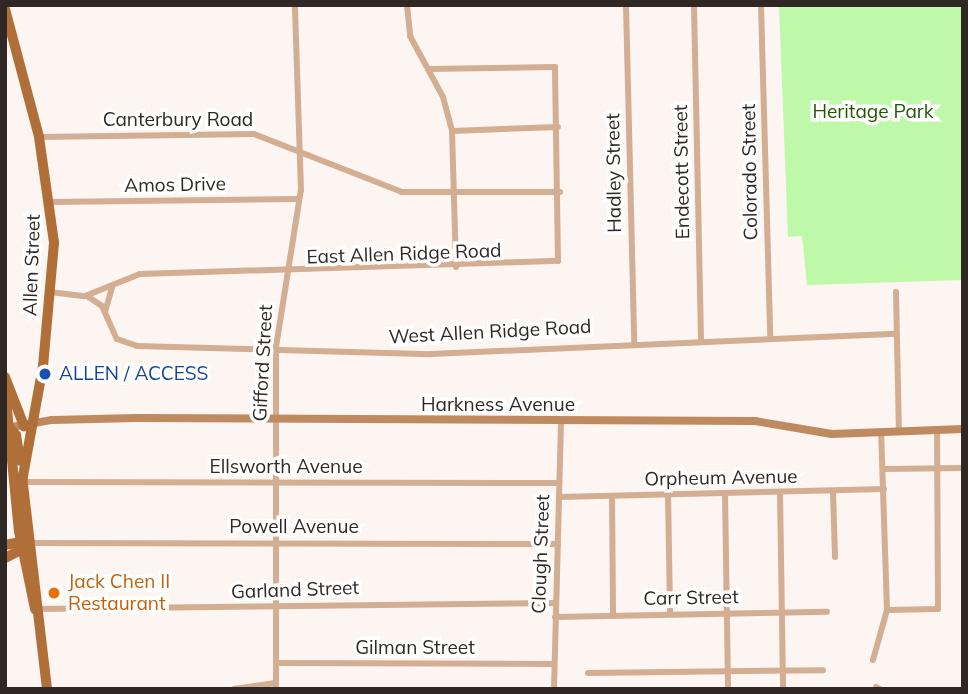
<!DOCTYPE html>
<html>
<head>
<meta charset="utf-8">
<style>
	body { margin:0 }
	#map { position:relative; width:968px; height:694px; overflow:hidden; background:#fdf5f1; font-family:Mulish,sans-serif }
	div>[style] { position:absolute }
	.green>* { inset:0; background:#bdf9a8 }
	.street>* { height:6px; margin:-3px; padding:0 3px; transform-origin:3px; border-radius:3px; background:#d3ae92 }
	.secondary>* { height:8px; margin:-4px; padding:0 4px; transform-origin:4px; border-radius:4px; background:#bf8a60 }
	.primary>* { height:10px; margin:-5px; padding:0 5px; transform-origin:5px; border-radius:5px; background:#b06f38 }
	.dots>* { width:19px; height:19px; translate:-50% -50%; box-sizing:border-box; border:4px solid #fff; border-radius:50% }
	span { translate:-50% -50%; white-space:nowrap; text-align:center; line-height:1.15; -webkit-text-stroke:7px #fff; paint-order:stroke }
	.park-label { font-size:19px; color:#205700 }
	.street-label { font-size:19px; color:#2e2723 }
	.transit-label { font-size:19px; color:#164399 }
	.left { translate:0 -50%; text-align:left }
	.food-label { font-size:19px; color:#c56008 }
	.frame { position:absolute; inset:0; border:7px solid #2e2723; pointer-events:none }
</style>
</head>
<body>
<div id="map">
	<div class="green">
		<i style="clip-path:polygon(779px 5px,963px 5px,963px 280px,807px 285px,802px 236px,788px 237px)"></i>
	</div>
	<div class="street">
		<i style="left:407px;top:5px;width:31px;rotate:84deg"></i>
		<i style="left:410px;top:36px;width:69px;rotate:61.6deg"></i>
		<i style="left:443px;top:97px;width:35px;rotate:75deg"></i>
		<i style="left:452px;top:131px;width:136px;rotate:88.3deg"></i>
		<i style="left:626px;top:5px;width:336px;rotate:88.6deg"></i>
		<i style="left:694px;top:5px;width:334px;rotate:88.8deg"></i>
		<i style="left:761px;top:5px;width:332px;rotate:88.4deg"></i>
		<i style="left:452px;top:131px;width:106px;rotate:-2.2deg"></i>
		<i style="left:39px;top:137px;width:215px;rotate:-0.8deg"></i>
		<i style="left:254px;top:134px;width:159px;rotate:21.4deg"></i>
		<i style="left:402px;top:192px;width:158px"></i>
		<i style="left:51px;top:202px;width:248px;rotate:-0.7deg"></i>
		<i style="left:50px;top:292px;width:35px;rotate:7deg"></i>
		<i style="left:85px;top:296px;width:59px;rotate:-21.8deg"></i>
		<i style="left:140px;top:274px;width:418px;rotate:-1.8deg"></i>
		<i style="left:558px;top:261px;width:194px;rotate:-90.9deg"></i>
		<i style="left:555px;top:67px;width:127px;rotate:179.1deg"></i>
		<i style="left:896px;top:292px;width:139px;rotate:88.8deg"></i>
		<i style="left:87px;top:296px;width:18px;rotate:34deg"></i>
		<i style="left:102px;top:306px;width:36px;rotate:66deg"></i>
		<i style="left:117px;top:339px;width:21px;rotate:19deg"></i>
		<i style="left:137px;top:346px;width:294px;rotate:1.6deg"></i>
		<i style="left:431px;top:354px;width:466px;rotate:-2.5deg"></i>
		<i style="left:105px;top:312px;width:26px;rotate:-74deg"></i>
		<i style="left:884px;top:469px;width:79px;rotate:-0.7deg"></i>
		<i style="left:22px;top:482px;width:537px;rotate:0.11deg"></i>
		<i style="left:833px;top:492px;width:65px;rotate:88.2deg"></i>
		<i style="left:780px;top:493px;width:196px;rotate:89.1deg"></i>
		<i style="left:668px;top:494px;width:119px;rotate:89deg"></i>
		<i style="left:725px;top:494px;width:195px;rotate:89.1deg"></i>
		<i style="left:612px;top:496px;width:118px;rotate:89.5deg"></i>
		<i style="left:559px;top:497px;width:325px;rotate:-1.4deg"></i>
		<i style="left:30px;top:543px;width:528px;rotate:0.11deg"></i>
		<i style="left:37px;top:609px;width:519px;rotate:-0.66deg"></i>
		<i style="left:887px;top:610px;width:51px;rotate:-1.1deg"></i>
		<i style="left:938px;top:609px;width:179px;rotate:-90.3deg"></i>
		<i style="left:555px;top:617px;width:272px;rotate:-1.1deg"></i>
		<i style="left:873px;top:660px;width:52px;rotate:-74.4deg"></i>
		<i style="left:887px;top:610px;width:178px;rotate:-91.9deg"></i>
		<i style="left:276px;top:663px;width:278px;rotate:0.2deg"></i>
		<i style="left:588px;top:673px;width:235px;rotate:-0.7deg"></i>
		<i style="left:876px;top:687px;width:4px;rotate:27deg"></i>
		<i style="left:234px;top:689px;width:42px;rotate:-8.1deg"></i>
		<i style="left:276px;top:689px;width:342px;rotate:-90deg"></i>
		<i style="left:276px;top:347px;width:159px;rotate:-81deg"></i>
		<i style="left:301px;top:190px;width:185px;rotate:-91.9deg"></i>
		<i style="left:554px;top:689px;width:268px;rotate:-88.5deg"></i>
	</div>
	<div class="secondary">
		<i style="left:6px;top:428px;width:47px;rotate:-9.9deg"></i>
		<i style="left:52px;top:420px;width:85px;rotate:-1.3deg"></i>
		<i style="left:137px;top:418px;width:618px;rotate:0.28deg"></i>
		<i style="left:755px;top:421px;width:78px;rotate:9.6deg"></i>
		<i style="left:832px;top:434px;width:131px;rotate:-2.2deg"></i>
	</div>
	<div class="primary">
		<i style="left:5px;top:9px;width:132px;rotate:75.1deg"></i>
		<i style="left:39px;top:137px;width:107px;rotate:81.9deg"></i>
		<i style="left:54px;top:243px;width:123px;rotate:95.1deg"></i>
		<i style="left:43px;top:366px;width:118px;rotate:100.3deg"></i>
		<i style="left:5px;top:377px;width:53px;rotate:68.8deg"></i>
		<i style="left:5px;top:389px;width:143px;rotate:84.4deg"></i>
		<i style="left:19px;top:531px;width:80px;rotate:78.4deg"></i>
		<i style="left:9px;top:427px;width:11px;rotate:49deg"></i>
		<i style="left:16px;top:435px;width:26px;rotate:81deg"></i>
		<i style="left:22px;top:476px;width:214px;rotate:83.3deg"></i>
		<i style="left:5px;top:545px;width:21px;rotate:-11deg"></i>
		<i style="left:5px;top:558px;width:22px;rotate:-27deg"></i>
	</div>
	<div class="dots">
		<i style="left:45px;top:374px;background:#1a4fb4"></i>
		<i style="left:54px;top:593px;background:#e8710a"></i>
	</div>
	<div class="park-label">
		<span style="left:873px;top:112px">Heritage Park</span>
	</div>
	<div class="street-label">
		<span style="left:178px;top:120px">Canterbury Road</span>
		<span style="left:682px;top:172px;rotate:-91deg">Endecott Street</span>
		<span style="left:750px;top:172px;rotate:-91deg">Colorado Street</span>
		<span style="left:614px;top:173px;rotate:-91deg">Hadley Street</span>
		<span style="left:175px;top:185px;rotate:-1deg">Amos Drive</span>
		<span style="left:404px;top:254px;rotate:-2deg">East Allen Ridge Road</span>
		<span style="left:32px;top:265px;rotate:-88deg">Allen Street</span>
		<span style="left:490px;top:332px;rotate:-3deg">West Allen Ridge Road</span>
		<span style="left:263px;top:363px;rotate:-87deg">Gifford Street</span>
		<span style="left:498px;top:405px">Harkness Avenue</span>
		<span style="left:286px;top:467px">Ellsworth Avenue</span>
		<span style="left:721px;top:478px;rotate:-1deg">Orpheum Avenue</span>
		<span style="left:294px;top:527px">Powell Avenue</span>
		<span style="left:541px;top:554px;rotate:-88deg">Clough Street</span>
		<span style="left:295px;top:590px;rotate:-2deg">Garland Street</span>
		<span style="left:691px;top:598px;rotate:-1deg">Carr Street</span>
		<span style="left:415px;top:648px">Gilman Street</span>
	</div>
	<div class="transit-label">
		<span class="left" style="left:59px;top:374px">ALLEN / ACCESS</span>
	</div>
	<div class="food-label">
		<span class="left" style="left:68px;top:593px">Jack Chen II<br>Restaurant</span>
	</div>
	<div class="frame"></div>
</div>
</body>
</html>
